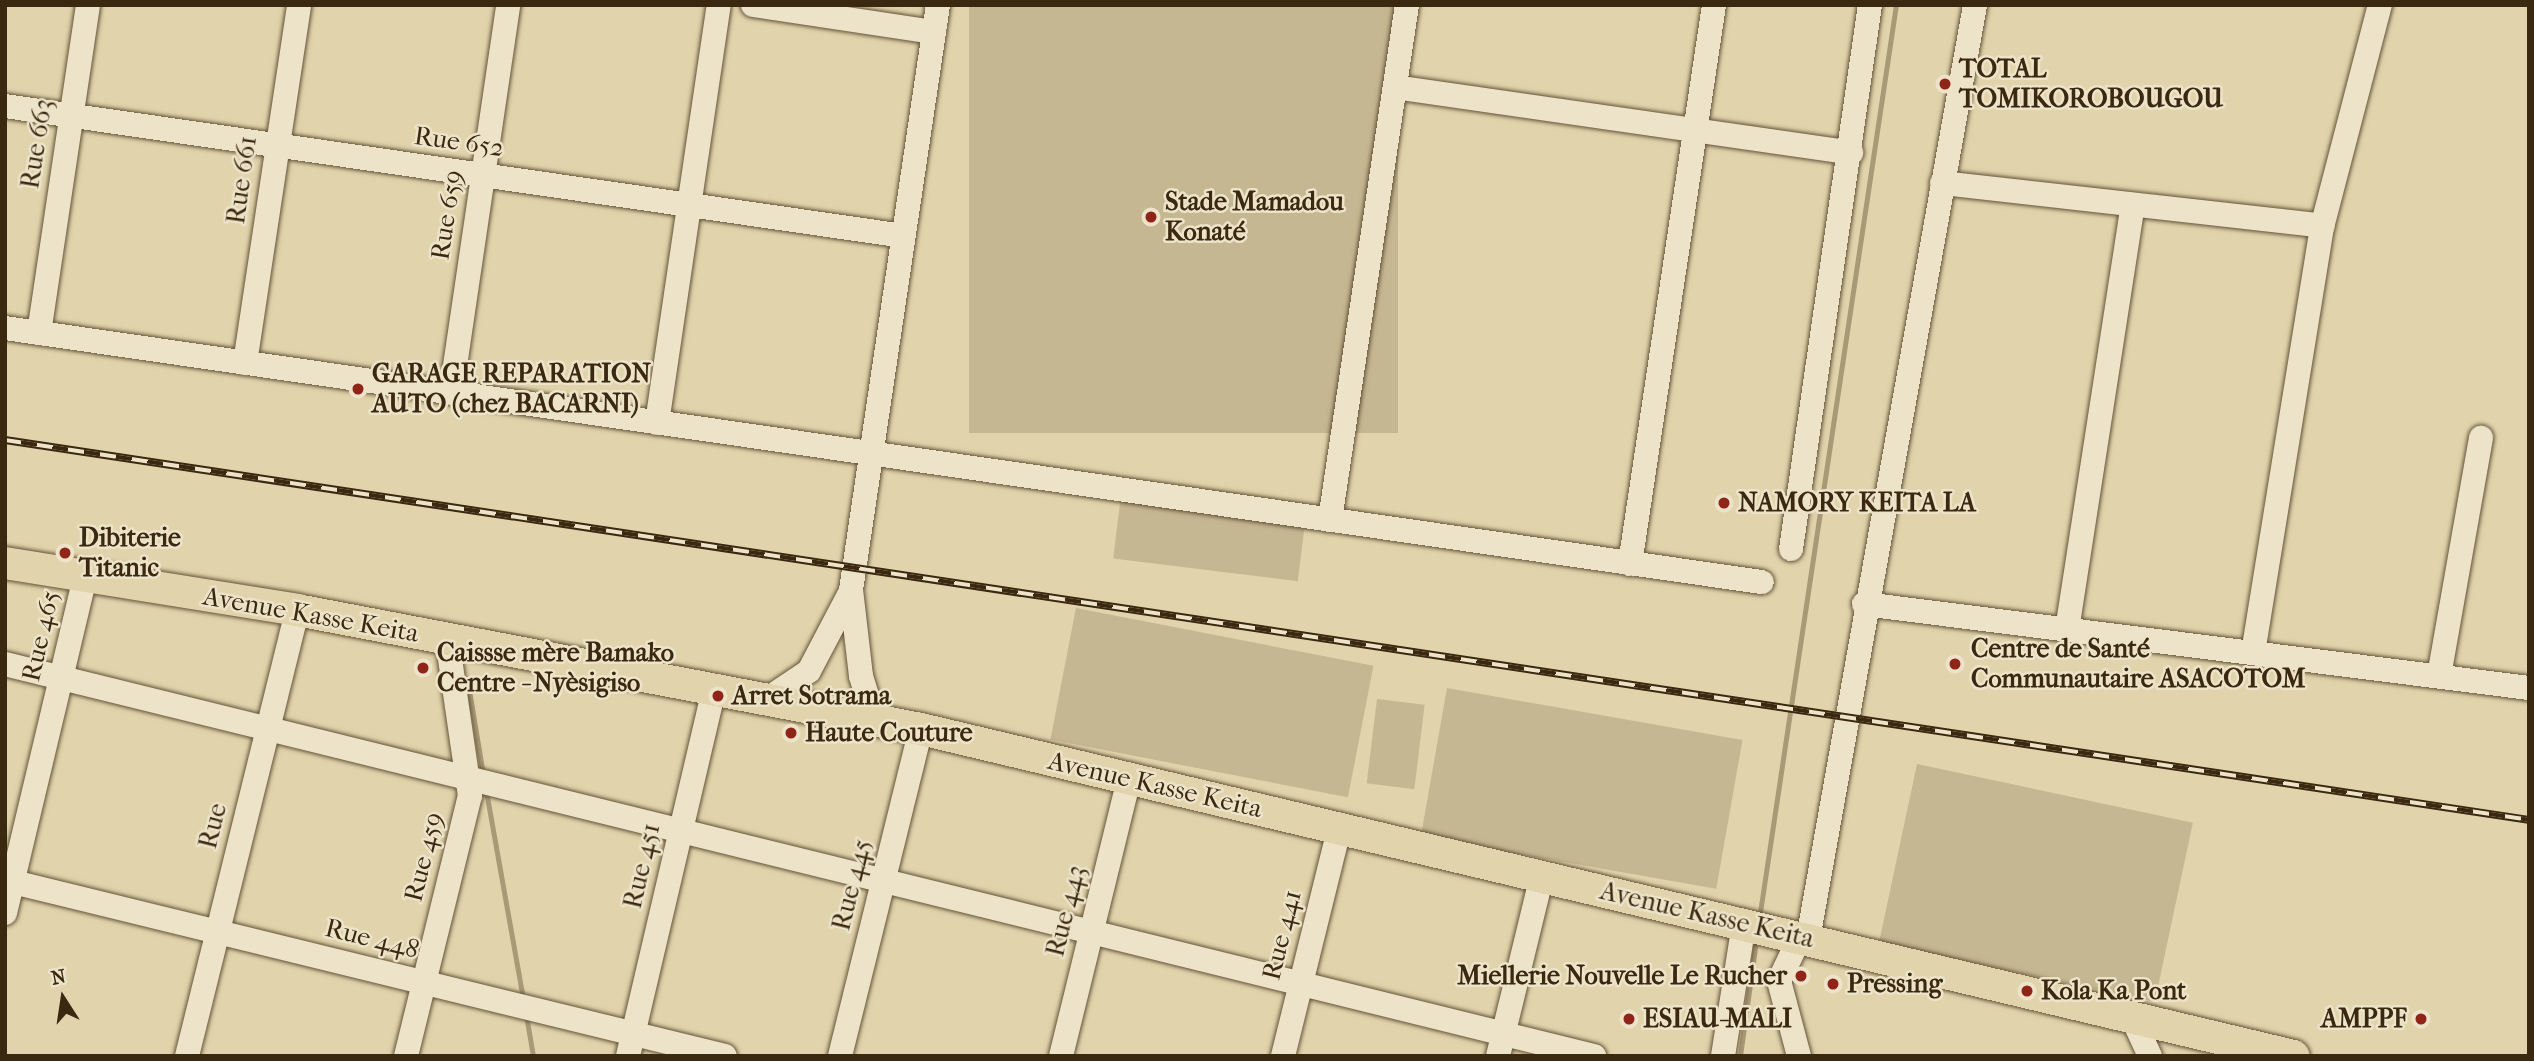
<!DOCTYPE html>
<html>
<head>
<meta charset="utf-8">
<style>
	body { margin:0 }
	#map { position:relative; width:2534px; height:1061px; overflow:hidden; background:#e1d4ac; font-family:"IM FELL French Canon",serif }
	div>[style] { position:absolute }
	.green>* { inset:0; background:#c5b792; transform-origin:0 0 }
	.stream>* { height:5px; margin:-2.5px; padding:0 2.5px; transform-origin:2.5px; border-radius:2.5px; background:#a99a77 }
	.roads { filter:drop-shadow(0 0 2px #645338) drop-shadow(0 0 2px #645338) }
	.minor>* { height:24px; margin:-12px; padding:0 12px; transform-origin:12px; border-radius:12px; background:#ece3c9 }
	.major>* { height:32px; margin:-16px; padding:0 16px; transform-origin:16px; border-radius:16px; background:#e1d4ac }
	.rail>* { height:8px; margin-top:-4px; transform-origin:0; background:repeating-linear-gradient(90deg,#ece3c9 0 16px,#3b2811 0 32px); box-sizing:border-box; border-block:2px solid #3b2811 }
	.dots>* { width:19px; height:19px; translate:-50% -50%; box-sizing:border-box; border:4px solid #ece3c9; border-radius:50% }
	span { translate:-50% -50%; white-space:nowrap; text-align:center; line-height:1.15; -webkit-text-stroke:5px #ece3c9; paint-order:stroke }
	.poi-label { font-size:26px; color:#3b2811; font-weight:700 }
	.left { translate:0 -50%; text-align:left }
	.right { translate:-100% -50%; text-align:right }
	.street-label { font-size:26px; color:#3b2811 }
	.frame { position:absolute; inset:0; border:7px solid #3b2811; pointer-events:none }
	.north { position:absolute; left:28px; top:963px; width:70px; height:70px; -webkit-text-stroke:5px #ece3c9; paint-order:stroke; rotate:348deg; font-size:19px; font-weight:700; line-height:28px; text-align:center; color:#3b2811 }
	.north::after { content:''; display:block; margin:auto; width:24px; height:32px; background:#3b2811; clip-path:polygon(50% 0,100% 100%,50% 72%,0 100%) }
</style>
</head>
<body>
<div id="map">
	<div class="green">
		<i style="left:969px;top:5px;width:429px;height:428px"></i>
		<i style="left:1121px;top:495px;width:186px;height:64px;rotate:7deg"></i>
		<i style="left:1076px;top:608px;width:303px;height:134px;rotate:11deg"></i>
		<i style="left:1447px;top:688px;width:300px;height:151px;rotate:10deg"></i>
		<i style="left:1377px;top:699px;width:48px;height:85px;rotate:7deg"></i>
		<i style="left:1917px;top:764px;width:282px;height:183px;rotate:12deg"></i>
	</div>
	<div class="stream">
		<i style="left:467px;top:678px;width:98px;rotate:80.6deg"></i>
		<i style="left:486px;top:791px;width:211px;rotate:79.9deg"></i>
		<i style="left:1759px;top:919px;width:924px;rotate:-81.48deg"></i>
		<i style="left:526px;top:1015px;width:42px;rotate:80.3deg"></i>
		<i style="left:1740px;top:1056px;width:117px;rotate:-82.1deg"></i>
	</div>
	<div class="roads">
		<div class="minor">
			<i style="left:753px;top:5px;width:183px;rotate:8.5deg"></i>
			<i style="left:1395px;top:87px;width:461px;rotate:8.2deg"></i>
			<i style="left:5px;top:106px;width:908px;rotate:8.23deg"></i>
			<i style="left:1942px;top:183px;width:383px;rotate:6.4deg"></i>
			<i style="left:5px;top:328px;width:1775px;rotate:8.23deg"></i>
			<i style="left:39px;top:333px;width:332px;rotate:-81.5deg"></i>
			<i style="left:245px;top:363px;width:362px;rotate:-81.4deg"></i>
			<i style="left:451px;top:393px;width:392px;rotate:-81.6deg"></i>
			<i style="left:657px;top:423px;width:423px;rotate:-81.6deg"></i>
			<i style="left:1330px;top:520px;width:521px;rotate:-81.5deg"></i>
			<i style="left:1791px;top:549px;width:550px;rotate:-81.74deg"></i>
			<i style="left:1630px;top:564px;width:565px;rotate:-81.45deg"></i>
			<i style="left:1864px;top:604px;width:670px;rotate:7.2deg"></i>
			<i style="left:2067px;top:630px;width:430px;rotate:-81.2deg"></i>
			<i style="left:2253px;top:653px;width:427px;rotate:-80.8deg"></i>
			<i style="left:2321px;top:231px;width:234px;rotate:-75.4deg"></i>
			<i style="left:5px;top:664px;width:1637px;rotate:13.86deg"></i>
			<i style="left:2439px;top:676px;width:242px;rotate:-80deg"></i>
			<i style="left:769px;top:698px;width:48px;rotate:-34deg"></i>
			<i style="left:809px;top:671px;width:90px;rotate:-62.3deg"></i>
			<i style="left:874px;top:719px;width:45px;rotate:-106.8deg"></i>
			<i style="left:861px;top:676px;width:87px;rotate:-96.6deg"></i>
			<i style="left:851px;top:590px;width:591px;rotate:-81.54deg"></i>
			<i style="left:5px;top:880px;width:741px;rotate:13.74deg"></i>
			<i style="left:5px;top:913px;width:344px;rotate:-76.6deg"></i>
			<i style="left:1808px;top:939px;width:949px;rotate:-79.86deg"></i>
			<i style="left:2132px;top:1017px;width:43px;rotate:65.2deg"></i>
			<i style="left:187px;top:1056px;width:459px;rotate:-76.1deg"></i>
			<i style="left:406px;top:1056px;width:268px;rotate:-76.2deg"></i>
			<i style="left:470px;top:796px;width:159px;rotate:-98.3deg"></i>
			<i style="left:628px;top:1056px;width:377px;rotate:-76.8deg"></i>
			<i style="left:840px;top:1056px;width:337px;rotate:-76.1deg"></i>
			<i style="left:1061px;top:1056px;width:284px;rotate:-76.2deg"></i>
			<i style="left:1283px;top:1056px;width:234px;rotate:-76.1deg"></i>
			<i style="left:1498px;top:1056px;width:185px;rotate:-76.3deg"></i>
			<i style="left:1723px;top:1056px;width:134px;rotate:-81deg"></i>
			<i style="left:1799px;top:1056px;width:78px;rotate:-104.9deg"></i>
			<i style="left:1779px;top:981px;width:49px;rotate:-64.5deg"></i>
		</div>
		<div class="major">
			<i style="left:5px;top:563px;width:296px;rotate:9.1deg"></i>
			<i style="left:297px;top:610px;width:635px;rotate:10.8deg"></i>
			<i style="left:921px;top:729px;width:1411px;rotate:13.4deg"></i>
		</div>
	</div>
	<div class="rail">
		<i style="left:5px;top:440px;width:2552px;rotate:8.56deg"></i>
	</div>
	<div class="dots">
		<i style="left:1945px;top:84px;background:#8f2418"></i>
		<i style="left:1151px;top:217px;background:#8f2418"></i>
		<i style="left:358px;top:389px;background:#8f2418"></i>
		<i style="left:1724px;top:503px;background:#8f2418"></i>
		<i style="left:65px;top:553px;background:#8f2418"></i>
		<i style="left:1955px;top:664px;background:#8f2418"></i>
		<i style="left:423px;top:668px;background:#8f2418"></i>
		<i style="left:718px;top:696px;background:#8f2418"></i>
		<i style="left:791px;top:733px;background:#8f2418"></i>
		<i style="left:1801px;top:976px;background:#8f2418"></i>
		<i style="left:1833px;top:984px;background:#8f2418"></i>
		<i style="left:2027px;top:991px;background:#8f2418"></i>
		<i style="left:1629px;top:1019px;background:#8f2418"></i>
		<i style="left:2421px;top:1019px;background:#8f2418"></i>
	</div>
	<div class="poi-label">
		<span class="left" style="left:1959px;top:84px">TOTAL<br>TOMIKOROBOUGOU</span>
		<span class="left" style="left:1165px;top:217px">Stade Mamadou<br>Konaté</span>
		<span class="left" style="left:372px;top:389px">GARAGE REPARATION<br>AUTO (chez BACARNI)</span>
		<span class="left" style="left:1738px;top:503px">NAMORY KEITA LA</span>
		<span class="left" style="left:79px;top:553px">Dibiterie<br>Titanic</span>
		<span class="left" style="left:1971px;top:664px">Centre de Santé<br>Communautaire ASACOTOM</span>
		<span class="left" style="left:437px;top:668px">Caissse mère Bamako<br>Centre - Nyèsigiso</span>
		<span class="left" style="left:732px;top:696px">Arret Sotrama</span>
		<span class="left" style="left:805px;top:733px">Haute Couture</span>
		<span class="right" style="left:1787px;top:976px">Miellerie Nouvelle Le Rucher</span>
		<span class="left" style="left:1847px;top:984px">Pressing</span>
		<span class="left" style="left:2041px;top:991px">Kola Ka Pont</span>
		<span class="left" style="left:1643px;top:1019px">ESIAU-MALI</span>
		<span class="right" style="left:2407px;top:1019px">AMPPF</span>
	</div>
	<div class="street-label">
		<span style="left:459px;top:142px;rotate:8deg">Rue 652</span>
		<span style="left:37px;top:144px;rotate:-81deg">Rue 663</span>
		<span style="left:242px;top:180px;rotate:-82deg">Rue 661</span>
		<span style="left:447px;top:215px;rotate:-81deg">Rue 659</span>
		<span style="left:311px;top:615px;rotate:10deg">Avenue Kasse Keita</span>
		<span style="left:41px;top:636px;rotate:-77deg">Rue 465</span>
		<span style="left:1155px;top:785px;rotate:13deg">Avenue Kasse Keita</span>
		<span style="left:213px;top:826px;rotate:-76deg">Rue</span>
		<span style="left:424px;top:857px;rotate:-76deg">Rue 459</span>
		<span style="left:642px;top:866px;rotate:-77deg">Rue 451</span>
		<span style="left:852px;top:885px;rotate:-76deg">Rue 445</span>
		<span style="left:1066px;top:911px;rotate:-76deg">Rue 443</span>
		<span style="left:1707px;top:915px;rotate:13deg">Avenue Kasse Keita</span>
		<span style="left:1282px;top:935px;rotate:-76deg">Rue 441</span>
		<span style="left:372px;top:939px;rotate:14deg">Rue 448</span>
	</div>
	<div class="frame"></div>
	<div class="north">N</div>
</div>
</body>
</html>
